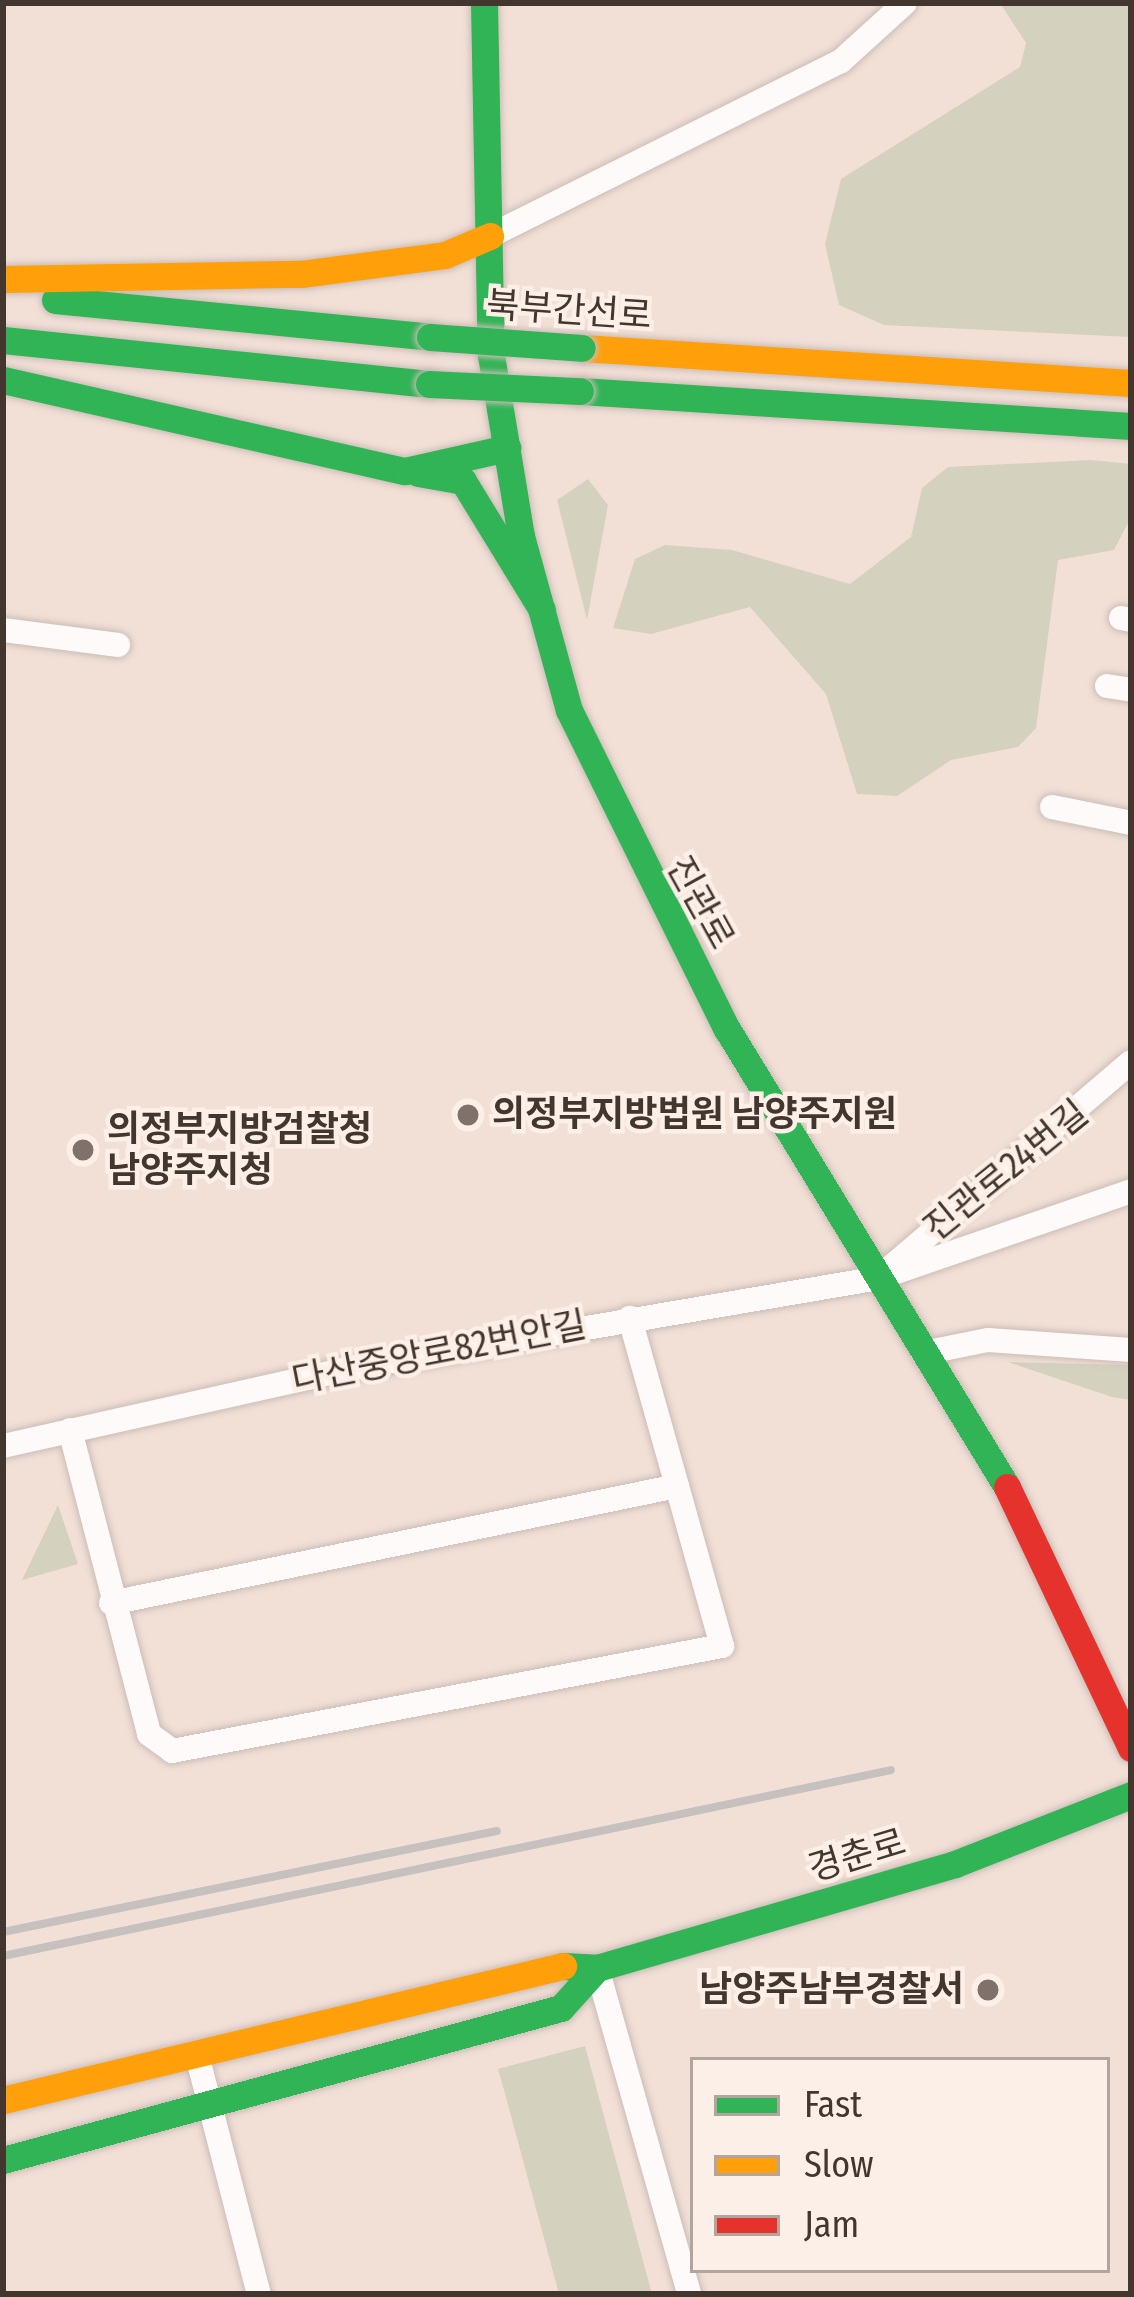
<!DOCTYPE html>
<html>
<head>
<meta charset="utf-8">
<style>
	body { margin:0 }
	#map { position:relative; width:1134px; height:2297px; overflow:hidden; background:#f2e0d7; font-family:"Fira Sans Condensed","Noto Sans KR",sans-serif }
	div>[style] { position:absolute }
	.green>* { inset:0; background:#d4d1bf }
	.roads { filter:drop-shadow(0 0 3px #cbbdb6) drop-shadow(0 0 3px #cbbdb6) }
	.street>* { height:24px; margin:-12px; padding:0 12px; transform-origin:12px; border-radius:12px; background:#fdfaf9 }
	.fast>* { height:27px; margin:-13.5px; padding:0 13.5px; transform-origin:13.5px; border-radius:13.5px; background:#30b455 }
	.slow>* { height:27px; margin:-13.5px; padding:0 13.5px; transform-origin:13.5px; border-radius:13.5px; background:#ff9f0a }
	.jam>* { height:27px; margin:-13.5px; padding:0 13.5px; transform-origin:13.5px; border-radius:13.5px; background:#e5322d }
	.rail>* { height:8px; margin:-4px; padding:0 4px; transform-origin:4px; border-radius:4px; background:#c6c1be }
	.bridges { filter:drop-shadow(0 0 3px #cbbdb6) drop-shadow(0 0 3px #cbbdb6) }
	.fast-bridge>* { height:27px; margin:-13.5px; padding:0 13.5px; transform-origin:13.5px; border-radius:13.5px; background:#30b455 }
	.dots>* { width:33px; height:33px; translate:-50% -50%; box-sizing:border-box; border:6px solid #fcefe8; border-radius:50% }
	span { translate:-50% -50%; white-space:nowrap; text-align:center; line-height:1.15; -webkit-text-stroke:9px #fcefe8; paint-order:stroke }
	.street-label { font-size:36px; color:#42362f }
	.poi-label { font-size:36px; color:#42362f; font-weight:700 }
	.left { translate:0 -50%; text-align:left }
	.right { translate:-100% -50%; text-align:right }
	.frame { position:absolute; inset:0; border:6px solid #42362f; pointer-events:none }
	.legend { position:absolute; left:690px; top:2057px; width:420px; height:216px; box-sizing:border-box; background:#fcefe8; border:3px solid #b2a59e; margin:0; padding:15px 21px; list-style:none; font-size:36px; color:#42362f }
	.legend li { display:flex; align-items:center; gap:24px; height:60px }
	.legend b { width:60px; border:3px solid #b2a59e }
</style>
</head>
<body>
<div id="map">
	<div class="green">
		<i style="clip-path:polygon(1000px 3px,1131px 3px,1131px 337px,884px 325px,839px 305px,825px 244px,841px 179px,1020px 67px,1026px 43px)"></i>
		<i style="clip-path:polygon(1091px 460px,1131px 464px,1131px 517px,1114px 550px,1058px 560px,1036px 728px,1018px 747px,951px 760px,897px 796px,857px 794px,826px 694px,750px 607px,651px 634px,613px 628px,635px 559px,665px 545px,732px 550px,850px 584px,911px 537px,922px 488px,948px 467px)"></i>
		<i style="clip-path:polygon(588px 479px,608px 505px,587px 620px,557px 500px)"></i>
		<i style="clip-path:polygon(1008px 1362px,1131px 1365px,1131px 1400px,1112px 1397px)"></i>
		<i style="clip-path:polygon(58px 1505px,78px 1564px,22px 1580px)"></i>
		<i style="clip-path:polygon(585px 2046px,652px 2294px,559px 2294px,504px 2090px,498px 2069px)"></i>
	</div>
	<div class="roads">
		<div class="street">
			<i style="left:490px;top:236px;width:392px;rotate:-26.5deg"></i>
			<i style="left:841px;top:61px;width:86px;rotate:-42.2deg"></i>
			<i style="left:1121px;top:618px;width:10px;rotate:11deg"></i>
			<i style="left:3px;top:630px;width:116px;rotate:7.4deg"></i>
			<i style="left:1107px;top:686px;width:24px;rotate:9deg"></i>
			<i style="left:1052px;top:807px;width:81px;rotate:11.4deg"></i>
			<i style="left:885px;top:1272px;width:323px;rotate:-40.5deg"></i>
			<i style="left:923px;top:1353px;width:66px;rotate:-11.3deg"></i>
			<i style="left:988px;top:1340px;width:143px;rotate:4deg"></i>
			<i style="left:70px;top:1430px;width:314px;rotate:75.4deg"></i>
			<i style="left:149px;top:1734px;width:29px;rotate:36deg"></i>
			<i style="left:172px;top:1751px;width:560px;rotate:-10.81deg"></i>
			<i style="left:722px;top:1646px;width:341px;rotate:-105.7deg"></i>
			<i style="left:3px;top:1446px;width:358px;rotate:-12.6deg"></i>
			<i style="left:352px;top:1368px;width:535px;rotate:-9.69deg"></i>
			<i style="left:879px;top:1278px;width:267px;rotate:-19deg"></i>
			<i style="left:111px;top:1603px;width:578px;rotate:-11.68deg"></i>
			<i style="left:597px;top:1968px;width:339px;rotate:74.2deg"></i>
			<i style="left:197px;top:2055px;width:247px;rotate:75.5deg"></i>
		</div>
		<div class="fast">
			<i style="left:484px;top:3px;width:352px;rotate:88.9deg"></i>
			<i style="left:491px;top:355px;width:183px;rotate:80.6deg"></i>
			<i style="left:521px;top:536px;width:180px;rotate:74.6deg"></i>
			<i style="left:569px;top:710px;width:356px;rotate:63.7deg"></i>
			<i style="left:727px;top:1029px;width:537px;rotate:58.56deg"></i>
			<i style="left:55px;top:300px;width:377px;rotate:5.6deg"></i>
			<i style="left:3px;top:340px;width:428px;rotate:5.9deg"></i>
			<i style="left:3px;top:380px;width:412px;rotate:12.8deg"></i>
			<i style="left:405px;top:471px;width:105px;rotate:-12.7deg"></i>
			<i style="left:580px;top:391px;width:552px;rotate:3.63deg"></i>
			<i style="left:418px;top:473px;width:46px;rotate:10.1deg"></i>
			<i style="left:463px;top:481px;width:151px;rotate:58.5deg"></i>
			<i style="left:563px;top:1966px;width:34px;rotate:3deg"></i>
			<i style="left:597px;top:1968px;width:373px;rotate:-16.2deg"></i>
			<i style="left:955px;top:1864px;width:189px;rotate:-21.4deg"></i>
			<i style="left:3px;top:2160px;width:578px;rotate:-15.24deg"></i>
			<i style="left:561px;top:2008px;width:54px;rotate:-48deg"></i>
		</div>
		<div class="slow">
			<i style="left:3px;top:279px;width:298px;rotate:-1deg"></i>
			<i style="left:301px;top:274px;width:145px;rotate:-7.5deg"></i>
			<i style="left:445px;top:255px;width:49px;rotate:-22.9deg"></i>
			<i style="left:582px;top:348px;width:550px;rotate:3.65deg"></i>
			<i style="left:3px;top:2100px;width:576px;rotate:-13.46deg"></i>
		</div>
		<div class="jam">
			<i style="left:1007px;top:1487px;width:289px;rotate:64.6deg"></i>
		</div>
	</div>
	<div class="rail">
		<i style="left:3px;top:1932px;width:504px;rotate:-11.56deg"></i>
		<i style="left:3px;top:1956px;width:907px;rotate:-11.83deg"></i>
	</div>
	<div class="bridges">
		<div class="fast-bridge">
			<i style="left:430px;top:337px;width:152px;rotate:4.1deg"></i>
			<i style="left:429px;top:384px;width:151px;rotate:2.7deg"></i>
		</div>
	</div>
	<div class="dots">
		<i style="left:468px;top:1115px;background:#80726a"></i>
		<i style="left:83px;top:1150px;background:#80726a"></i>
		<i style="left:988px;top:1990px;background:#80726a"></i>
	</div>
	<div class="street-label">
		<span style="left:569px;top:311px;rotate:4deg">북부간선로</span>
		<span style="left:700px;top:903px;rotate:61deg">진관로</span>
		<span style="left:1006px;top:1171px;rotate:-39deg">진관로24번길</span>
		<span style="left:439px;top:1353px;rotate:-11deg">다산중앙로82번안길</span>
		<span style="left:857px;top:1856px;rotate:-17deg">경춘로</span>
	</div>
	<div class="poi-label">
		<span class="left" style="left:492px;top:1115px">의정부지방법원 남양주지원</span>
		<span class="left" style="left:107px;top:1150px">의정부지방검찰청<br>남양주지청</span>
		<span class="right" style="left:964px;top:1990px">남양주남부경찰서</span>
	</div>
	<div class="frame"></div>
	<ul class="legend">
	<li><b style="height:15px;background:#30b455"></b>Fast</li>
	<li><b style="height:15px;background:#ff9f0a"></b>Slow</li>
	<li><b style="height:15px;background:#e5322d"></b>Jam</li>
	</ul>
</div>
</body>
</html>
